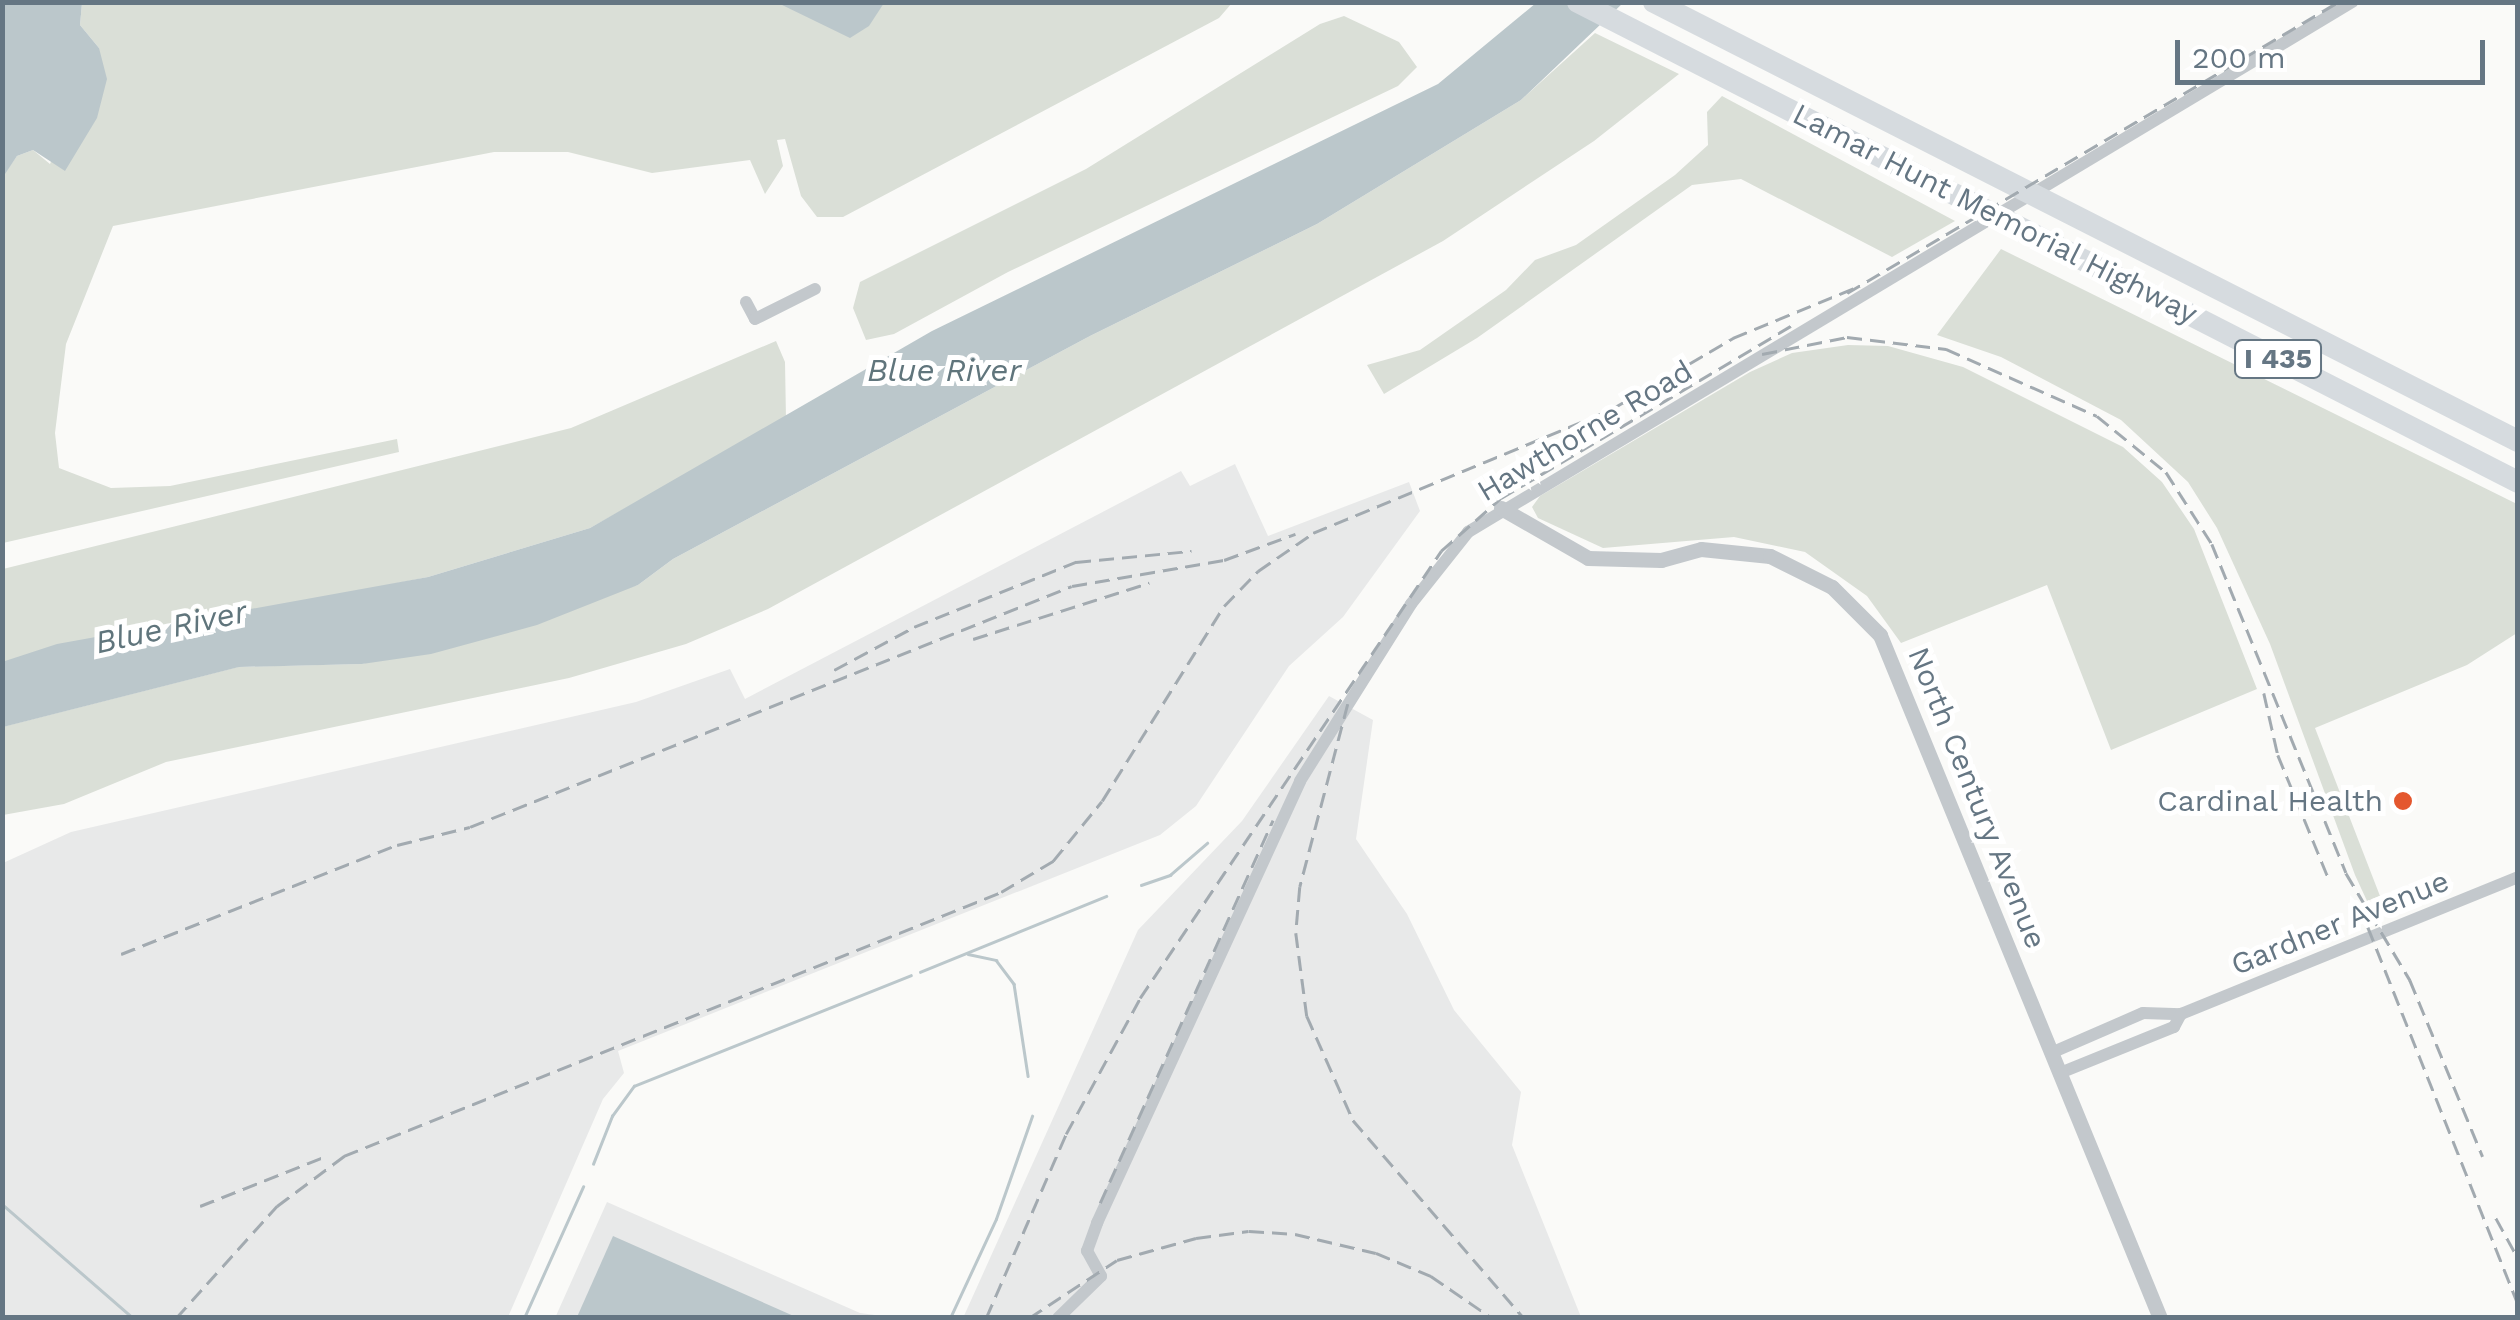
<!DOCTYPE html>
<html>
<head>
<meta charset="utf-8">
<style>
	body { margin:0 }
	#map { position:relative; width:2520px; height:1320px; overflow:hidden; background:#fafaf8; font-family:"Work Sans",sans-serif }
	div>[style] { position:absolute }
	.built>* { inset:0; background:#e8e9e9 }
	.green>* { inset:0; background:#dadfd7 }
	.water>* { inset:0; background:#bbc7cb }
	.stream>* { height:2.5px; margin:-1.25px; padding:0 1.25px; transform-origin:1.25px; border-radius:1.25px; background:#bbc7cb }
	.minor>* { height:12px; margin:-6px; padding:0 6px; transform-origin:6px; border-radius:6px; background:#c3c8cc }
	.tertiary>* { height:15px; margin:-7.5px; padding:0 7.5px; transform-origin:7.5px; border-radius:7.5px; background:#c3c8cc }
	.motorway>* { height:22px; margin:-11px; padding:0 11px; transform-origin:11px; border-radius:11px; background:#d6dbdf }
	.rail>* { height:2.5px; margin-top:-1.25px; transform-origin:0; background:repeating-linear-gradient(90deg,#a2aab0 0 15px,transparent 0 23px) }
	.dots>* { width:28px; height:28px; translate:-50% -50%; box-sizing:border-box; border:5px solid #fff; border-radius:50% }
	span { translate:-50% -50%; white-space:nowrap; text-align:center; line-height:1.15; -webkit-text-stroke:10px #fff; paint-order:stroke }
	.shield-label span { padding:2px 8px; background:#fff; border:2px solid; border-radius:8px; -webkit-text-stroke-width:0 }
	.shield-label { font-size:28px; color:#657683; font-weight:700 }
	.street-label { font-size:30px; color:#657683 }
	.poi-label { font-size:30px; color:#657683 }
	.right { translate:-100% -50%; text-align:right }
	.water-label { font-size:32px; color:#60757c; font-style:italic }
	.frame { position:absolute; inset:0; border:5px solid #657683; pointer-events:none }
	.scale { position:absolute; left:2175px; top:40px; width:310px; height:45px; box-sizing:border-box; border:5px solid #657683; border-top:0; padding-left:12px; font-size:30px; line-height:35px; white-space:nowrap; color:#657683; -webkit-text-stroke:8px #fff; paint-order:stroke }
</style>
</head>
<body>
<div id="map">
	<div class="built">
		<i style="clip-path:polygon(1235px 464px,1268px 536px,1409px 482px,1420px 511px,1343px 617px,1289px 666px,1196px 806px,1160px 835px,618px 1051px,624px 1073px,603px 1099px,508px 1317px,3px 1317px,3px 863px,71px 832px,636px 702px,730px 669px,745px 699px,1181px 471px,1190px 486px)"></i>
		<i style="clip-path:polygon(1329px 696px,1373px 720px,1356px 839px,1407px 914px,1454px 1010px,1521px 1092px,1512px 1145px,1581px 1317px,963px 1318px,1138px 930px,1242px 821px)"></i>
		<i style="clip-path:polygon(607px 1202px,860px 1313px,890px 1317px,555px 1318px)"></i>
	</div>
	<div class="green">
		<i style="clip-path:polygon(82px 3px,1232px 3px,1219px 18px,843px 217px,817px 217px,801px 196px,785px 139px,777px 140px,783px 166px,765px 194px,750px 160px,652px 173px,568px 152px,494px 152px,113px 226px,66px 344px,55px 433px,59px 468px,111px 488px,170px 486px,397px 439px,399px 452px,3px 543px,2px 177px,17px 156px,33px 150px,50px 164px,99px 48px,80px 25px)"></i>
		<i style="clip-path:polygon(1344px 16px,1399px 42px,1417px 67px,1398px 86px,1008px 272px,894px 334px,866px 340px,853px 308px,860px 282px,1086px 169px,1320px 24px)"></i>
		<i style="clip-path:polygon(1595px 33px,1679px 74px,1594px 141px,1443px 241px,768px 609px,686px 644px,569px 678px,166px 762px,64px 804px,3px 815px,2px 727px,238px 667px,362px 664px,638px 585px,673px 559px,1090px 336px,1317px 224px,1521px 100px)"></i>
		<i style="clip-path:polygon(1722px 96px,1955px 221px,1892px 257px,1741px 179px,1692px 185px,1477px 338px,1384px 394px,1367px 365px,1420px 350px,1506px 290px,1535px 260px,1576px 245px,1675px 175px,1708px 145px,1707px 112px)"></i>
		<i style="clip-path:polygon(2001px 249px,2517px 504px,2517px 633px,2467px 665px,2315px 728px,2380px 896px,2367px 901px,2355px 875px,2270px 644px,2217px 528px,2188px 482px,2121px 420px,2001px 357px,1937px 335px)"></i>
		<i style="clip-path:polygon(776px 341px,785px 362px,786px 419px,590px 528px,428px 577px,3px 662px,3px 569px,571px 428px)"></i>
		<i style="clip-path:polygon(1848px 345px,1888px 346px,1963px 367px,2123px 447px,2162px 482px,2194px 529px,2257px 689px,2111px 750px,2047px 585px,1901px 643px,1867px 596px,1805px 552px,1734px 537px,1603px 548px,1538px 518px,1532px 507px,1540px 496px,1750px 372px,1792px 353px)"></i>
	</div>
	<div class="water">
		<i style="clip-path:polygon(3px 2px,82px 3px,80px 25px,99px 48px,107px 79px,97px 118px,65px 171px,33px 150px,17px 156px,3px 177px)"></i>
		<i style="clip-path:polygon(778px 3px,883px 2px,884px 3px,869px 26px,850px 38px)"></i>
		<i style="clip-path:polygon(1536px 3px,1623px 3px,1521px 100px,1317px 224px,1090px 336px,673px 559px,638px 585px,537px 625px,431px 654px,362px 664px,239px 667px,3px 727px,2px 662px,57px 644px,428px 577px,590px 528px,932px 331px,1438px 84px)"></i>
		<i style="clip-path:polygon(613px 1236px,796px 1317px,577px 1317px)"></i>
	</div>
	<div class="stream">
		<i style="left:1141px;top:885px;width:31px;rotate:-19deg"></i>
		<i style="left:1170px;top:875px;width:49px;rotate:-40.9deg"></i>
		<i style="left:968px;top:954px;width:29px;rotate:12deg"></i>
		<i style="left:996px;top:960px;width:30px;rotate:53deg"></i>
		<i style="left:1014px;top:984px;width:93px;rotate:81.3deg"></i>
		<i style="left:920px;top:972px;width:201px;rotate:-22.2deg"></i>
		<i style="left:593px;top:1164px;width:52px;rotate:-68.4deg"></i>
		<i style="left:612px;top:1116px;width:37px;rotate:-54deg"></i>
		<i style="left:634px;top:1086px;width:298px;rotate:-21.8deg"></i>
		<i style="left:2px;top:1204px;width:174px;rotate:41deg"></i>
		<i style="left:524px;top:1318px;width:144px;rotate:-65.8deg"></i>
		<i style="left:950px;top:1318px;width:109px;rotate:-65.1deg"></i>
		<i style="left:996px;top:1219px;width:109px;rotate:-70.7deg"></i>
	</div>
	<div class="minor">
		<i style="left:746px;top:302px;width:19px;rotate:62deg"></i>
		<i style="left:755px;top:319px;width:67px;rotate:-26.6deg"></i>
		<i style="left:2051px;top:1053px;width:100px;rotate:-23.5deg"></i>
		<i style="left:2143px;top:1013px;width:38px;rotate:2deg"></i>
		<i style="left:2181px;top:1014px;width:364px;rotate:-22.1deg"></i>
		<i style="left:2060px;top:1073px;width:123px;rotate:-22deg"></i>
		<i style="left:2174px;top:1027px;width:15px;rotate:-62deg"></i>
		<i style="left:1058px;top:1318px;width:60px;rotate:-44.3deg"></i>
		<i style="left:1101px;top:1276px;width:29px;rotate:-119deg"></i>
		<i style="left:1087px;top:1251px;width:30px;rotate:-70deg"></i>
		<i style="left:1097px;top:1223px;width:486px;rotate:-65.3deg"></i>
		<i style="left:1300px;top:781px;width:209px;rotate:-57.9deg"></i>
		<i style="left:1411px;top:604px;width:92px;rotate:-51.6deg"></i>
		<i style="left:1468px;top:532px;width:1031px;rotate:-30.94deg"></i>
	</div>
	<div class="tertiary">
		<i style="left:1501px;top:508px;width:100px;rotate:29.9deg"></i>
		<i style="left:1588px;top:558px;width:73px;rotate:1.6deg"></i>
		<i style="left:1661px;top:560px;width:41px;rotate:-15.4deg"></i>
		<i style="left:1701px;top:549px;width:69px;rotate:5.8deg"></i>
		<i style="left:1770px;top:556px;width:69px;rotate:26.6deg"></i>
		<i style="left:1832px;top:587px;width:68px;rotate:45deg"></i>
		<i style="left:1880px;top:635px;width:738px;rotate:67.71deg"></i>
	</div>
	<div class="motorway">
		<i style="left:1578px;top:2px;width:1055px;rotate:27.05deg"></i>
		<i style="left:1654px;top:2px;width:969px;rotate:26.94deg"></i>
	</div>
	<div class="rail">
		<i style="left:1847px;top:293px;width:571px;rotate:-30.65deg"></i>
		<i style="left:1762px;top:354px;width:87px;rotate:-11.3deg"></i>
		<i style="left:1847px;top:337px;width:100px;rotate:6.9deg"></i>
		<i style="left:1946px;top:349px;width:165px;rotate:23.9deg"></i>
		<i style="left:2097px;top:416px;width:89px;rotate:39.1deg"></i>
		<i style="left:2166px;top:472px;width:85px;rotate:57.4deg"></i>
		<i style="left:2212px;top:544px;width:355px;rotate:67.8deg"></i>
		<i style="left:2346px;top:873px;width:125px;rotate:59.1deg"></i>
		<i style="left:2410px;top:980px;width:191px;rotate:67.6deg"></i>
		<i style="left:973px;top:639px;width:185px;rotate:-17.7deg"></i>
		<i style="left:834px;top:670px;width:91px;rotate:-28.3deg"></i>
		<i style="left:914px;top:627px;width:175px;rotate:-21.9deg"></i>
		<i style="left:1076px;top:562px;width:116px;rotate:-5.5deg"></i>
		<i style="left:2264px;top:693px;width:64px;rotate:77.3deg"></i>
		<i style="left:2278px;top:755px;width:132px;rotate:67.7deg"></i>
		<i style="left:1348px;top:704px;width:189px;rotate:104.7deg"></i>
		<i style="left:1300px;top:887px;width:46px;rotate:95deg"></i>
		<i style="left:1296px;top:933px;width:84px;rotate:82.5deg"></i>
		<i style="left:1307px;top:1016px;width:114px;rotate:66.1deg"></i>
		<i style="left:1353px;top:1120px;width:262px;rotate:49.2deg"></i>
		<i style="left:2368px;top:927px;width:406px;rotate:68.3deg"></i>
		<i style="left:121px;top:954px;width:297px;rotate:-21.6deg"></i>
		<i style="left:397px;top:845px;width:75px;rotate:-13.9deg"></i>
		<i style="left:470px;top:827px;width:648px;rotate:-21.82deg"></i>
		<i style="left:1072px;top:586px;width:154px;rotate:-9.7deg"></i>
		<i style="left:1224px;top:560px;width:76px;rotate:-20.1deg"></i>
		<i style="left:1100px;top:1203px;width:420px;rotate:-65.7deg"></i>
		<i style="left:200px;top:1206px;width:136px;rotate:-21.6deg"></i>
		<i style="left:2496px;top:1218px;width:46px;rotate:61.2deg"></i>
		<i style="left:176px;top:1318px;width:151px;rotate:-48deg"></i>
		<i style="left:277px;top:1206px;width:84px;rotate:-36.7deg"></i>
		<i style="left:344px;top:1156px;width:708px;rotate:-21.89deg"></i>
		<i style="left:1001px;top:892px;width:61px;rotate:-30.8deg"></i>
		<i style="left:1053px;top:861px;width:77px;rotate:-50.8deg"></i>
		<i style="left:1102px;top:801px;width:230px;rotate:-58deg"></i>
		<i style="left:1224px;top:606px;width:49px;rotate:-45.8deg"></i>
		<i style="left:1258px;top:571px;width:67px;rotate:-34.6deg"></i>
		<i style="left:1313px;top:533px;width:321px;rotate:-22.5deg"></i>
		<i style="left:1610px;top:410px;width:143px;rotate:-30.3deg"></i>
		<i style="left:1733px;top:338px;width:136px;rotate:-22.4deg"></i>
		<i style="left:986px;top:1318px;width:201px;rotate:-66.5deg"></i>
		<i style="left:1066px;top:1134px;width:155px;rotate:-61.4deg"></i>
		<i style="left:1140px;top:998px;width:539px;rotate:-56.04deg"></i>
		<i style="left:1441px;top:551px;width:80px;rotate:-41.5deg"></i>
		<i style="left:1501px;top:498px;width:337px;rotate:-30.7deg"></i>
		<i style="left:1029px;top:1318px;width:105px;rotate:-33.4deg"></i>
		<i style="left:1117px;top:1260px;width:82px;rotate:-15.6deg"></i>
		<i style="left:1196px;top:1238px;width:53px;rotate:-7.5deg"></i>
		<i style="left:1249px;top:1231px;width:46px;rotate:3.7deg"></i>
		<i style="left:1295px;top:1234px;width:83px;rotate:13.2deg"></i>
		<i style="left:1376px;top:1253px;width:60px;rotate:22.7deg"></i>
		<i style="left:1431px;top:1276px;width:74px;rotate:34.5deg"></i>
	</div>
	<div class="dots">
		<i style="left:2403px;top:801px;background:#e4572e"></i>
	</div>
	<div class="shield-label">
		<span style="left:2278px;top:359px">I 435</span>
	</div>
	<div class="street-label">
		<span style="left:1995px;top:214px;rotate:27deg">Lamar Hunt Memorial Highway</span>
		<span style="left:1585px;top:431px;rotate:-31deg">Hawthorne Road</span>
		<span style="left:1977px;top:798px;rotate:68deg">North Century Avenue</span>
		<span style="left:2340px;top:923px;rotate:-22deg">Gardner Avenue</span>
	</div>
	<div class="poi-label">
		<span class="right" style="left:2383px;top:801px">Cardinal Health</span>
	</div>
	<div class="water-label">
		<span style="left:944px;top:370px">Blue River</span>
		<span style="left:171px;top:627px;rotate:-12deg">Blue River</span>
	</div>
	<div class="frame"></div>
	<div class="scale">200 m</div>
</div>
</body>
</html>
